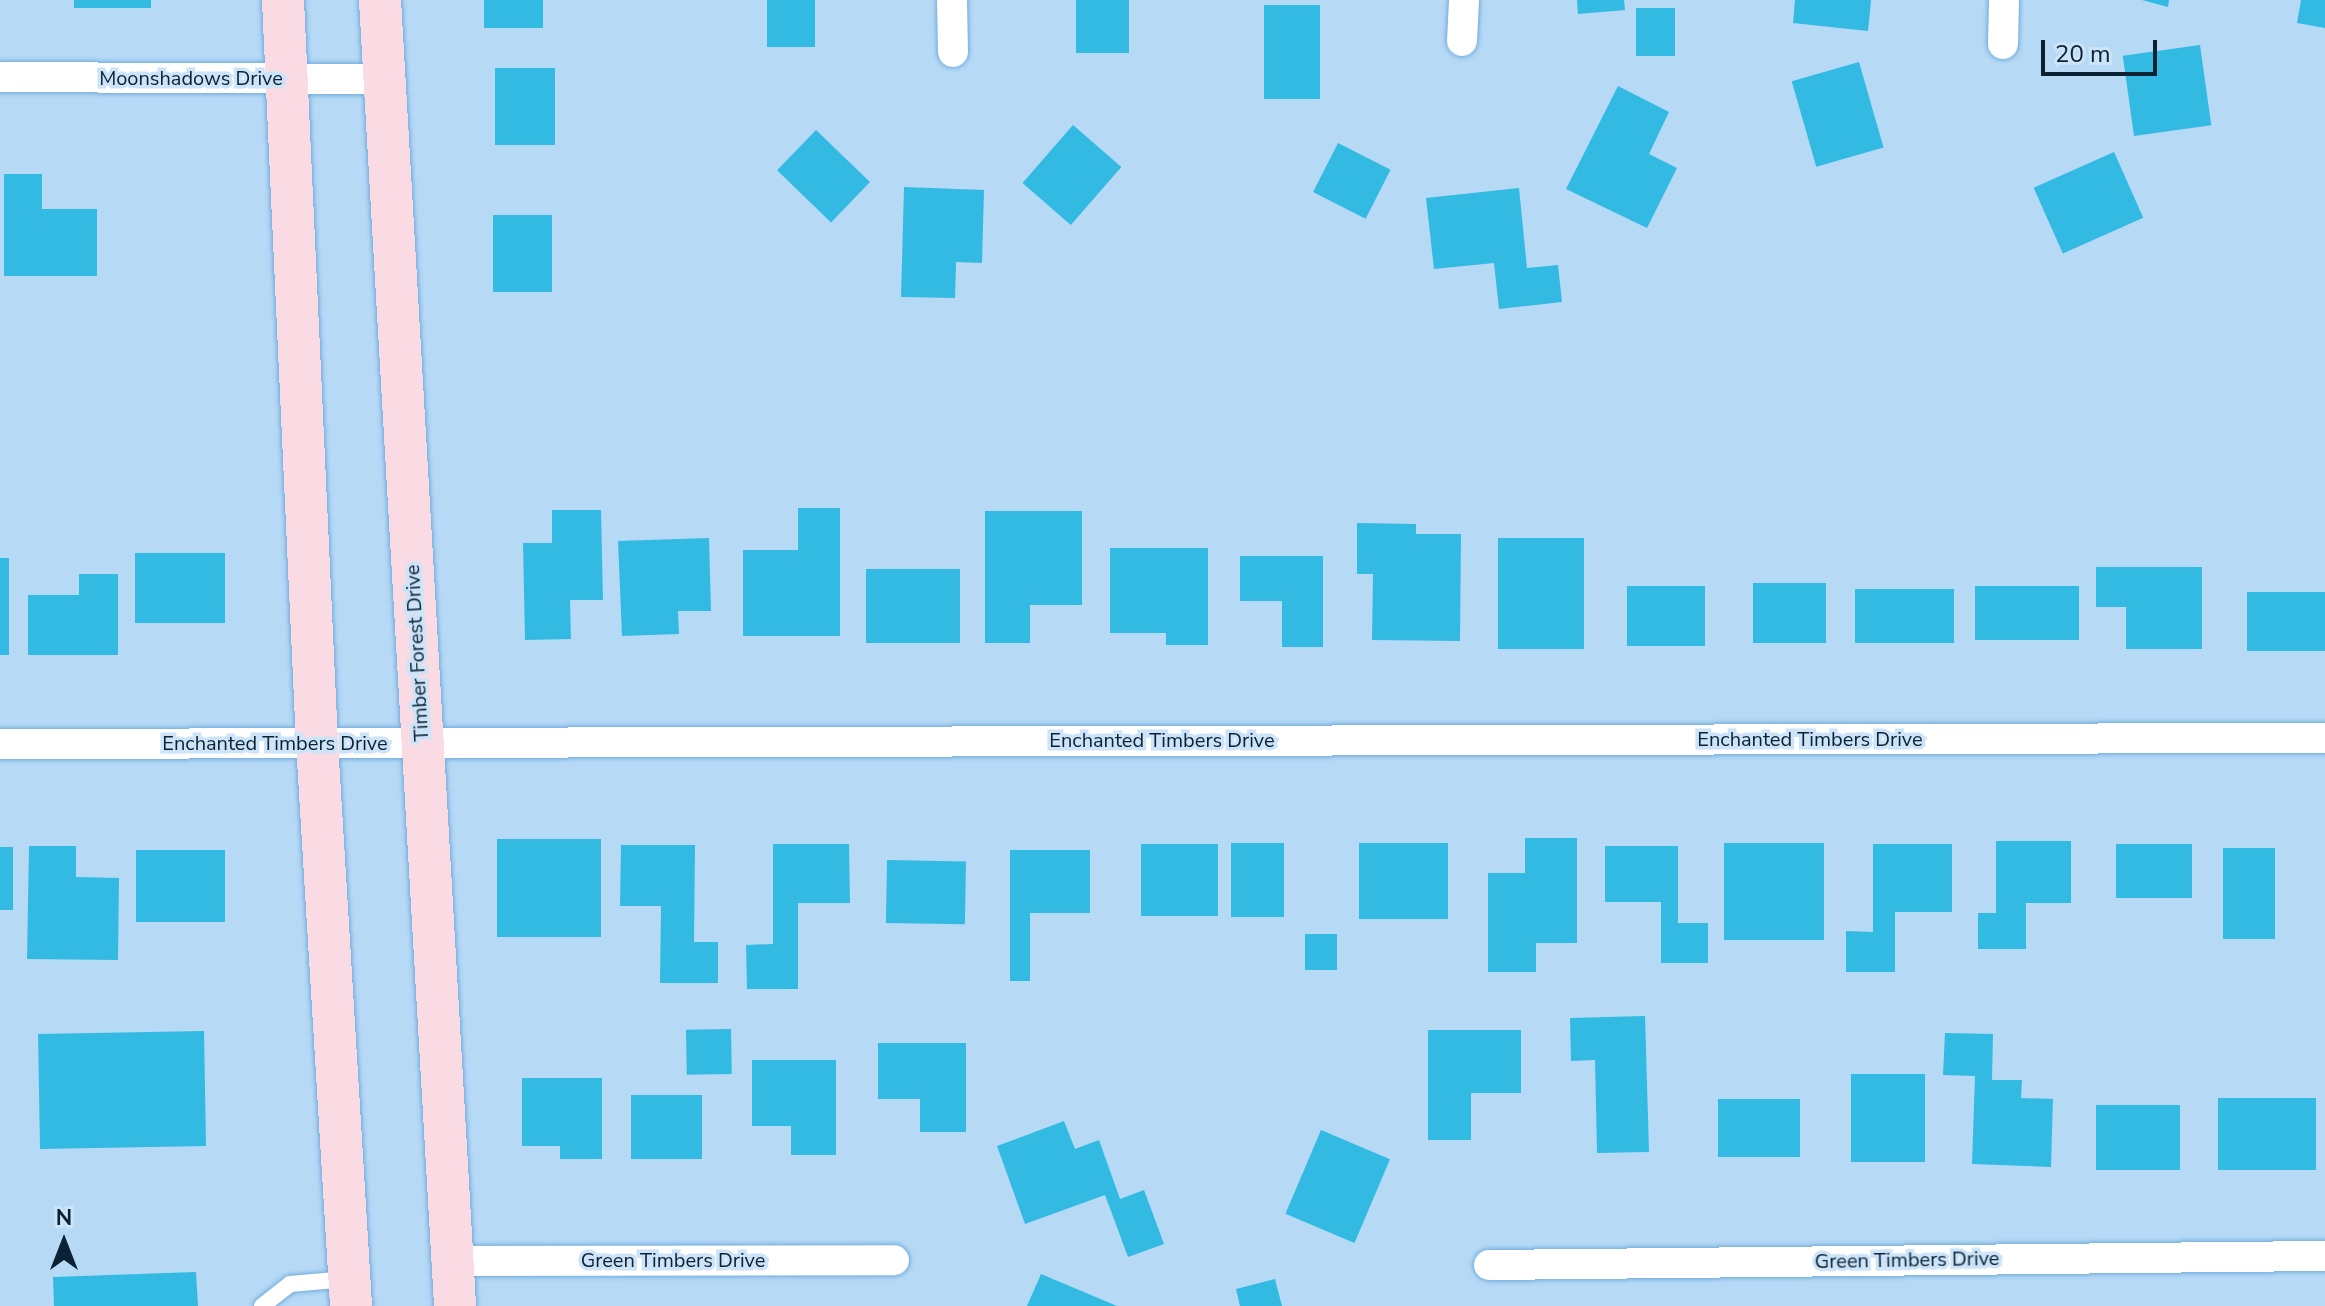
<!DOCTYPE html>
<html>
<head>
<meta charset="utf-8">
<style>
	body { margin:0 }
	#map { position:relative; width:2325px; height:1306px; overflow:hidden; background:#b6d9f6; font-family:"Nunito Sans",sans-serif }
	div>[style] { position:absolute }
	.building>* { inset:0; background:#32bae3; transform-origin:0 0 }
	.roads { filter:drop-shadow(0 0 2px #73addc) drop-shadow(0 0 2px #73addc) }
	.lane>* { height:16px; margin:-8px; padding:0 8px; transform-origin:8px; border-radius:8px; background:#fff }
	.street>* { height:30px; margin:-15px; padding:0 15px; transform-origin:15px; border-radius:15px; background:#fff }
	.secondary>* { height:42px; margin:-21px; padding:0 21px; transform-origin:21px; border-radius:21px; background:#fbdbe3 }
	span { translate:-50% -50%; white-space:nowrap; text-align:center; line-height:1.15; -webkit-text-stroke:7px #cde4f8; paint-order:stroke }
	.street-label { font-size:20px; color:#0a2234 }
	.north { position:absolute; left:24px; top:1202px; width:80px; height:80px; -webkit-text-stroke:6px #cde4f8; paint-order:stroke; rotate:0deg; font-size:22px; font-weight:700; line-height:32px; text-align:center; color:#0a2234 }
	.north::after { content:''; display:block; margin:auto; width:28px; height:36px; background:#0a2234; clip-path:polygon(50% 0,100% 100%,50% 72%,0 100%) }
	.scale { position:absolute; left:2041px; top:40px; width:116px; height:36px; box-sizing:border-box; border:4px solid #0a2234; border-top:0; padding-left:10px; font-size:24px; line-height:28px; white-space:nowrap; color:#0a2234; -webkit-text-stroke:6px #cde4f8; paint-order:stroke }
</style>
</head>
<body>
<div id="map">
	<div class="building">
		<i style="left:74px;top:0;width:77px;height:8px"></i>
		<i style="left:484px;top:0;width:59px;height:28px"></i>
		<i style="left:767px;top:0;width:48px;height:47px"></i>
		<i style="left:1076px;top:0;width:53px;height:53px"></i>
		<i style="clip-path:polygon(1577px 0,1624px 0,1625px 10px,1578px 14px)"></i>
		<i style="clip-path:polygon(1795px 0,1871px 0,1868px 31px,1793px 23px)"></i>
		<i style="clip-path:polygon(2142px 0,2169px 0,2168px 7px)"></i>
		<i style="clip-path:polygon(2301px 0,2325px 0,2325px 28px,2297px 23px)"></i>
		<i style="left:1264px;top:5px;width:56px;height:94px"></i>
		<i style="left:1636px;top:8px;width:39px;height:48px"></i>
		<i style="left:2200px;top:45px;width:81px;height:78px;rotate:82deg"></i>
		<i style="left:1859px;top:62px;width:89px;height:70px;rotate:74deg"></i>
		<i style="left:495px;top:68px;width:60px;height:77px"></i>
		<i style="clip-path:polygon(1618px 86px,1669px 112px,1649px 154px,1677px 168px,1647px 228px,1566px 189px)"></i>
		<i style="left:1073px;top:125px;width:64px;height:77px;rotate:41deg"></i>
		<i style="left:816px;top:130px;width:75px;height:56px;rotate:44deg"></i>
		<i style="left:1338px;top:143px;width:59px;height:55px;rotate:27deg"></i>
		<i style="left:2114px;top:152px;width:72px;height:88px;rotate:66deg"></i>
		<i style="clip-path:polygon(4px 174px,42px 174px,42px 209px,97px 209px,97px 276px,4px 276px)"></i>
		<i style="clip-path:polygon(904px 187px,984px 190px,982px 263px,956px 262px,955px 298px,901px 297px)"></i>
		<i style="clip-path:polygon(1519px 188px,1527px 268px,1558px 265px,1562px 302px,1499px 309px,1494px 263px,1434px 269px,1426px 198px)"></i>
		<i style="left:493px;top:215px;width:59px;height:77px"></i>
		<i style="clip-path:polygon(798px 508px,840px 508px,840px 636px,743px 636px,743px 550px,798px 550px)"></i>
		<i style="clip-path:polygon(552px 510px,601px 510px,603px 600px,570px 600px,571px 639px,525px 640px,523px 543px,552px 543px)"></i>
		<i style="clip-path:polygon(985px 511px,1082px 511px,1082px 605px,1030px 605px,1030px 643px,985px 643px)"></i>
		<i style="clip-path:polygon(1357px 523px,1416px 524px,1416px 534px,1461px 534px,1460px 641px,1372px 640px,1373px 574px,1357px 574px)"></i>
		<i style="clip-path:polygon(709px 538px,711px 611px,678px 611px,679px 634px,622px 636px,618px 541px)"></i>
		<i style="left:1498px;top:538px;width:86px;height:111px"></i>
		<i style="clip-path:polygon(1110px 548px,1208px 548px,1208px 645px,1166px 645px,1166px 633px,1110px 633px)"></i>
		<i style="left:135px;top:553px;width:90px;height:70px"></i>
		<i style="clip-path:polygon(1240px 556px,1323px 556px,1323px 647px,1282px 647px,1282px 601px,1240px 601px)"></i>
		<i style="left:0;top:558px;width:9px;height:97px"></i>
		<i style="clip-path:polygon(2096px 567px,2202px 567px,2202px 649px,2126px 649px,2126px 607px,2096px 607px)"></i>
		<i style="left:866px;top:569px;width:94px;height:74px"></i>
		<i style="clip-path:polygon(79px 574px,118px 574px,118px 655px,28px 655px,28px 595px,79px 595px)"></i>
		<i style="left:1753px;top:583px;width:73px;height:60px"></i>
		<i style="left:1627px;top:586px;width:78px;height:60px"></i>
		<i style="left:1975px;top:586px;width:104px;height:54px"></i>
		<i style="left:1855px;top:589px;width:99px;height:54px"></i>
		<i style="left:2247px;top:592px;width:78px;height:59px"></i>
		<i style="clip-path:polygon(1525px 838px,1577px 838px,1577px 943px,1536px 943px,1536px 972px,1488px 972px,1488px 873px,1525px 873px)"></i>
		<i style="left:497px;top:839px;width:104px;height:98px"></i>
		<i style="clip-path:polygon(1996px 841px,2071px 841px,2071px 903px,2026px 903px,2026px 949px,1978px 949px,1978px 913px,1996px 913px)"></i>
		<i style="left:1231px;top:843px;width:53px;height:74px"></i>
		<i style="left:1359px;top:843px;width:89px;height:76px"></i>
		<i style="left:1724px;top:843px;width:100px;height:97px"></i>
		<i style="clip-path:polygon(773px 844px,849px 844px,850px 903px,798px 903px,798px 989px,747px 989px,746px 945px,773px 944px)"></i>
		<i style="left:1141px;top:844px;width:77px;height:72px"></i>
		<i style="clip-path:polygon(1873px 844px,1952px 844px,1952px 912px,1895px 912px,1895px 972px,1846px 972px,1846px 931px,1873px 932px)"></i>
		<i style="left:2116px;top:844px;width:76px;height:54px"></i>
		<i style="clip-path:polygon(621px 845px,695px 845px,694px 942px,718px 942px,718px 983px,660px 983px,661px 906px,620px 906px)"></i>
		<i style="clip-path:polygon(29px 846px,76px 846px,76px 877px,119px 878px,118px 960px,27px 959px)"></i>
		<i style="clip-path:polygon(1605px 846px,1678px 846px,1678px 923px,1708px 923px,1708px 963px,1661px 963px,1661px 902px,1605px 902px)"></i>
		<i style="left:0;top:847px;width:13px;height:63px"></i>
		<i style="left:2223px;top:848px;width:52px;height:91px"></i>
		<i style="left:136px;top:850px;width:89px;height:72px"></i>
		<i style="clip-path:polygon(1010px 850px,1090px 850px,1090px 913px,1030px 913px,1030px 981px,1010px 981px)"></i>
		<i style="left:887px;top:860px;width:79px;height:63px;rotate:1deg"></i>
		<i style="left:1305px;top:934px;width:32px;height:36px"></i>
		<i style="clip-path:polygon(1645px 1016px,1649px 1152px,1597px 1153px,1595px 1060px,1571px 1061px,1570px 1018px)"></i>
		<i style="left:731px;top:1029px;width:45px;height:45px;rotate:89deg"></i>
		<i style="clip-path:polygon(1428px 1030px,1521px 1030px,1521px 1093px,1471px 1093px,1471px 1140px,1428px 1140px)"></i>
		<i style="left:204px;top:1031px;width:115px;height:166px;rotate:89deg"></i>
		<i style="clip-path:polygon(1945px 1033px,1993px 1034px,1992px 1080px,2022px 1080px,2021px 1098px,2053px 1099px,2051px 1167px,1972px 1164px,1975px 1076px,1943px 1075px)"></i>
		<i style="clip-path:polygon(878px 1043px,966px 1043px,966px 1132px,920px 1132px,920px 1099px,878px 1099px)"></i>
		<i style="clip-path:polygon(752px 1060px,836px 1060px,836px 1155px,791px 1155px,791px 1126px,752px 1126px)"></i>
		<i style="left:1851px;top:1074px;width:74px;height:88px"></i>
		<i style="clip-path:polygon(522px 1078px,602px 1078px,602px 1159px,560px 1159px,560px 1146px,522px 1146px)"></i>
		<i style="left:631px;top:1095px;width:71px;height:64px"></i>
		<i style="left:2218px;top:1098px;width:98px;height:72px"></i>
		<i style="left:1718px;top:1099px;width:82px;height:58px"></i>
		<i style="left:2096px;top:1105px;width:84px;height:65px"></i>
		<i style="clip-path:polygon(1064px 1121px,1075px 1149px,1099px 1140px,1120px 1199px,1144px 1190px,1164px 1244px,1128px 1257px,1105px 1195px,1025px 1224px,997px 1146px)"></i>
		<i style="left:1321px;top:1130px;width:75px;height:91px;rotate:23deg"></i>
		<i style="clip-path:polygon(196px 1272px,198px 1306px,54px 1306px,53px 1277px)"></i>
		<i style="clip-path:polygon(1041px 1274px,1117px 1306px,1027px 1306px)"></i>
		<i style="clip-path:polygon(1275px 1279px,1282px 1306px,1240px 1306px,1236px 1289px)"></i>
	</div>
	<div class="roads">
		<div class="lane">
			<i style="left:262px;top:1306px;width:36px;rotate:-38deg"></i>
			<i style="left:290px;top:1284px;width:57px;rotate:-5deg"></i>
		</div>
		<div class="street">
			<i style="left:952px;top:0;width:52px;rotate:88.9deg"></i>
			<i style="left:1462px;top:41px;width:41px;rotate:-87.2deg"></i>
			<i style="left:2003px;top:44px;width:44px;rotate:-88.7deg"></i>
			<i style="left:0;top:77px;width:383px;rotate:0.3deg"></i>
			<i style="left:0;top:744px;width:2325px;rotate:-0.15deg"></i>
			<i style="left:452px;top:1261px;width:442px;rotate:-0.1deg"></i>
			<i style="left:1489px;top:1265px;width:836px;rotate:-0.62deg"></i>
		</div>
		<div class="secondary">
			<i style="left:283px;top:0;width:744px;rotate:87.38deg"></i>
			<i style="left:317px;top:743px;width:564px;rotate:86.54deg"></i>
			<i style="left:380px;top:0;width:1308px;rotate:86.71deg"></i>
		</div>
	</div>
	<div class="street-label">
		<span style="left:191px;top:78px">Moonshadows Drive</span>
		<span style="left:417px;top:653px;rotate:-93deg">Timber Forest Drive</span>
		<span style="left:1810px;top:739px">Enchanted Timbers Drive</span>
		<span style="left:1162px;top:740px">Enchanted Timbers Drive</span>
		<span style="left:275px;top:743px">Enchanted Timbers Drive</span>
		<span style="left:673px;top:1260px">Green Timbers Drive</span>
		<span style="left:1907px;top:1260px;rotate:-1deg">Green Timbers Drive</span>
	</div>
	<div class="north">N</div>
	<div class="scale">20 m</div>
</div>
</body>
</html>
